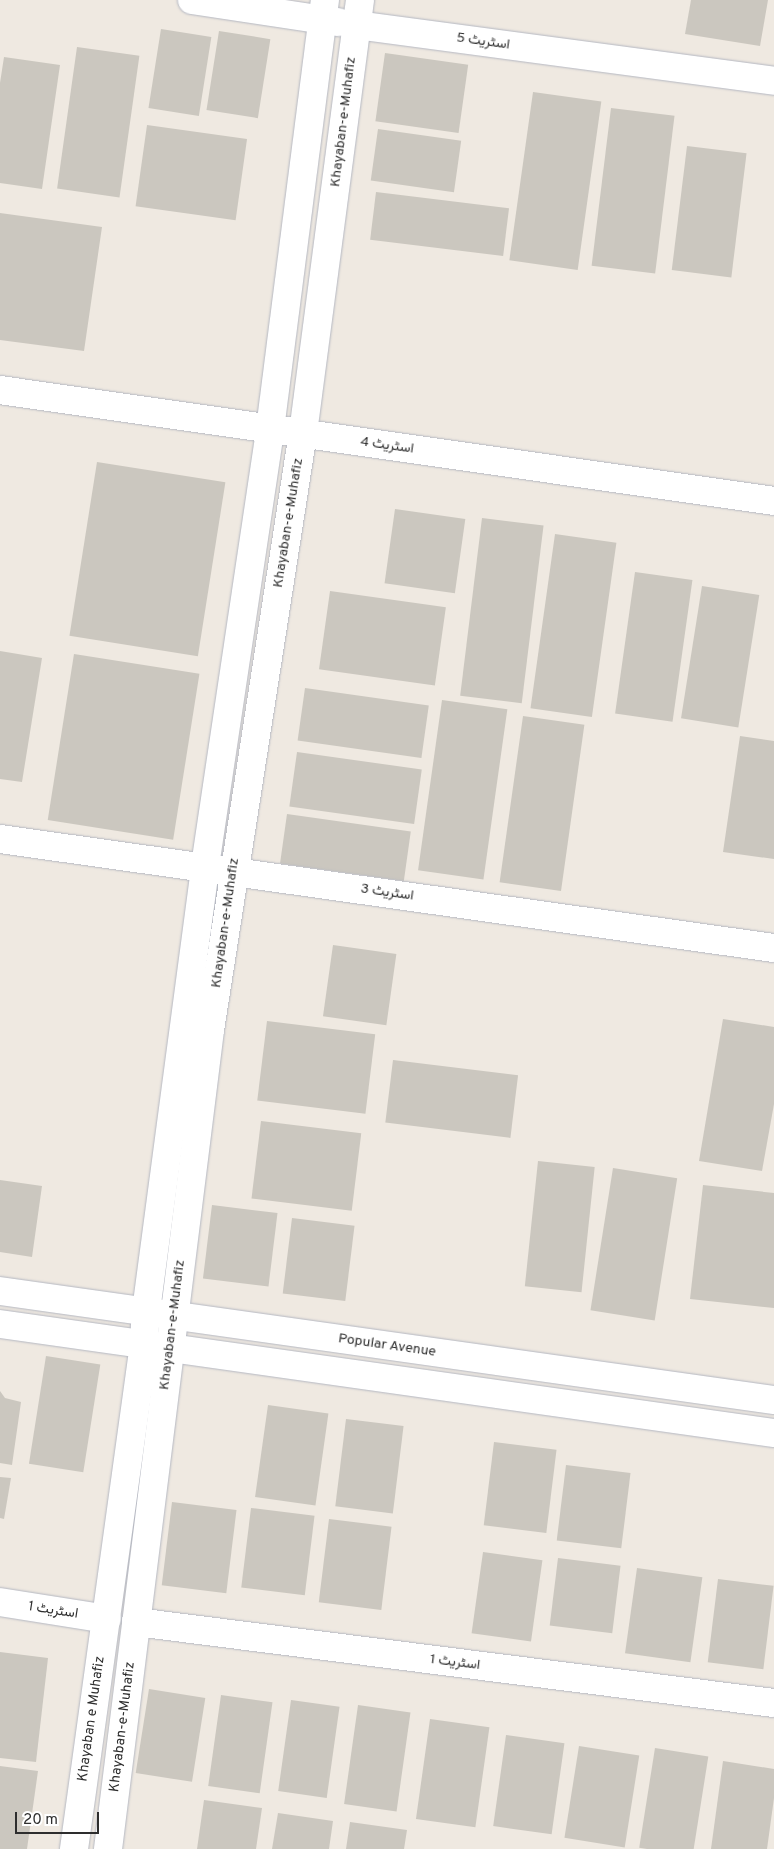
<!DOCTYPE html>
<html>
<head>
<meta charset="utf-8">
<style>
	body { margin:0 }
	#map { position:relative; width:774px; height:1849px; overflow:hidden; background:#efe9e1; font-family:Overpass,Vazirmatn,sans-serif }
	div>[style] { position:absolute }
	.building>* { inset:0; background:#cbc7bf; transform-origin:0 0 }
	.roads { filter:drop-shadow(0 0 1px #b4b7c1) drop-shadow(0 0 1px #b4b7c1) }
	.minor>* { height:28px; margin:-14px; padding:0 14px; transform-origin:14px; border-radius:14px; background:#fff }
	.tertiary>* { height:28px; margin:-14px; padding:0 14px; transform-origin:14px; border-radius:14px; background:#fff }
	span { translate:-50% -50%; white-space:nowrap; text-align:center; line-height:1.15; -webkit-text-stroke:4.5px #fff; paint-order:stroke }
	.street-label { font-size:14px; color:#2e2e2e }
	.scale { position:absolute; left:15px; top:1812px; width:84px; height:22px; box-sizing:border-box; border:2px solid #2e2e2e; border-top:0; padding-left:6px; font-size:15px; line-height:18px; white-space:nowrap; color:#2e2e2e; -webkit-text-stroke:4px #fff; paint-order:stroke }
</style>
</head>
<body>
<div id="map">
	<div class="building">
		<i style="clip-path:polygon(691px 0,768px 0,760px 46px,685px 34px)"></i>
		<i style="left:161px;top:29px;width:51px;height:80px;rotate:9deg"></i>
		<i style="left:219px;top:31px;width:52px;height:80px;rotate:9deg"></i>
		<i style="left:77px;top:47px;width:63px;height:143px;rotate:8deg"></i>
		<i style="left:385px;top:53px;width:84px;height:69px;rotate:8deg"></i>
		<i style="clip-path:polygon(4px 57px,60px 65px,42px 189px,0 183px,0 83px)"></i>
		<i style="left:533px;top:92px;width:69px;height:170px;rotate:8deg"></i>
		<i style="left:611px;top:108px;width:64px;height:159px;rotate:7deg"></i>
		<i style="left:147px;top:125px;width:101px;height:82px;rotate:8deg"></i>
		<i style="left:378px;top:129px;width:84px;height:52px;rotate:8deg"></i>
		<i style="left:687px;top:146px;width:60px;height:125px;rotate:7deg"></i>
		<i style="left:376px;top:192px;width:134px;height:48px;rotate:7deg"></i>
		<i style="clip-path:polygon(0 213px,102px 227px,84px 351px,0 340px)"></i>
		<i style="left:97px;top:462px;width:130px;height:176px;rotate:9deg"></i>
		<i style="left:395px;top:509px;width:71px;height:75px;rotate:8deg"></i>
		<i style="left:482px;top:518px;width:62px;height:179px;rotate:7deg"></i>
		<i style="left:555px;top:534px;width:62px;height:176px;rotate:8deg"></i>
		<i style="left:635px;top:572px;width:58px;height:143px;rotate:8deg"></i>
		<i style="left:702px;top:586px;width:58px;height:134px;rotate:9deg"></i>
		<i style="left:330px;top:591px;width:117px;height:79px;rotate:8deg"></i>
		<i style="clip-path:polygon(0 651px,42px 658px,22px 782px,0 779px)"></i>
		<i style="left:74px;top:654px;width:127px;height:168px;rotate:9deg"></i>
		<i style="left:305px;top:688px;width:125px;height:53px;rotate:8deg"></i>
		<i style="left:442px;top:700px;width:66px;height:172px;rotate:8deg"></i>
		<i style="left:523px;top:716px;width:62px;height:168px;rotate:8deg"></i>
		<i style="clip-path:polygon(740px 736px,774px 741px,774px 859px,723px 852px)"></i>
		<i style="left:297px;top:752px;width:126px;height:55px;rotate:8deg"></i>
		<i style="left:287px;top:814px;width:125px;height:50px;rotate:8deg"></i>
		<i style="left:333px;top:945px;width:64px;height:72px;rotate:8deg"></i>
		<i style="clip-path:polygon(723px 1019px,774px 1027px,774px 1104px,762px 1171px,699px 1161px)"></i>
		<i style="left:267px;top:1021px;width:109px;height:80px;rotate:7deg"></i>
		<i style="left:393px;top:1060px;width:126px;height:63px;rotate:7deg"></i>
		<i style="left:261px;top:1121px;width:101px;height:78px;rotate:7deg"></i>
		<i style="left:538px;top:1161px;width:57px;height:126px;rotate:6deg"></i>
		<i style="left:613px;top:1168px;width:65px;height:144px;rotate:9deg"></i>
		<i style="clip-path:polygon(0 1180px,42px 1186px,32px 1257px,0 1252px)"></i>
		<i style="clip-path:polygon(703px 1185px,774px 1193px,774px 1308px,690px 1299px)"></i>
		<i style="left:212px;top:1205px;width:66px;height:74px;rotate:7deg"></i>
		<i style="left:292px;top:1218px;width:63px;height:76px;rotate:7deg"></i>
		<i style="left:46px;top:1356px;width:55px;height:109px;rotate:9deg"></i>
		<i style="clip-path:polygon(0 1391px,5px 1398px,21px 1402px,12px 1465px,0 1463px)"></i>
		<i style="left:268px;top:1405px;width:61px;height:93px;rotate:8deg"></i>
		<i style="left:346px;top:1419px;width:58px;height:88px;rotate:7deg"></i>
		<i style="left:494px;top:1442px;width:63px;height:84px;rotate:7deg"></i>
		<i style="left:566px;top:1465px;width:65px;height:76px;rotate:7deg"></i>
		<i style="clip-path:polygon(0 1477px,11px 1478px,4px 1519px,0 1518px)"></i>
		<i style="left:172px;top:1502px;width:65px;height:84px;rotate:7deg"></i>
		<i style="left:251px;top:1508px;width:64px;height:80px;rotate:7deg"></i>
		<i style="left:329px;top:1519px;width:63px;height:84px;rotate:7deg"></i>
		<i style="left:483px;top:1552px;width:60px;height:82px;rotate:8deg"></i>
		<i style="left:558px;top:1558px;width:63px;height:68px;rotate:7deg"></i>
		<i style="left:637px;top:1568px;width:66px;height:86px;rotate:8deg"></i>
		<i style="left:718px;top:1579px;width:56px;height:84px;rotate:7deg"></i>
		<i style="clip-path:polygon(0 1652px,48px 1658px,36px 1762px,0 1758px)"></i>
		<i style="left:149px;top:1689px;width:57px;height:85px;rotate:9deg"></i>
		<i style="left:221px;top:1695px;width:52px;height:92px;rotate:8deg"></i>
		<i style="left:291px;top:1700px;width:49px;height:92px;rotate:8deg"></i>
		<i style="left:358px;top:1705px;width:53px;height:100px;rotate:8deg"></i>
		<i style="left:430px;top:1719px;width:60px;height:101px;rotate:8deg"></i>
		<i style="left:506px;top:1735px;width:59px;height:92px;rotate:8deg"></i>
		<i style="left:579px;top:1746px;width:61px;height:93px;rotate:9deg"></i>
		<i style="left:655px;top:1748px;width:54px;height:101px;rotate:9deg"></i>
		<i style="clip-path:polygon(723px 1761px,774px 1769px,774px 1798px,767px 1849px,711px 1849px)"></i>
		<i style="clip-path:polygon(0 1766px,38px 1771px,27px 1849px,0 1849px)"></i>
		<i style="clip-path:polygon(204px 1800px,262px 1808px,256px 1849px,197px 1849px)"></i>
		<i style="clip-path:polygon(278px 1813px,333px 1821px,329px 1849px,272px 1849px)"></i>
		<i style="clip-path:polygon(350px 1822px,407px 1830px,404px 1849px,346px 1849px)"></i>
	</div>
	<div class="roads">
		<div class="minor">
			<i style="left:356px;top:25px;width:422px;rotate:7.6deg"></i>
			<i style="left:0;top:390px;width:782px;rotate:8.16deg"></i>
			<i style="left:0;top:839px;width:782px;rotate:8.02deg"></i>
			<i style="left:0;top:1602px;width:108px;rotate:9deg"></i>
			<i style="left:136px;top:1622px;width:643px;rotate:7.24deg"></i>
		</div>
		<div class="tertiary">
			<i style="left:192px;top:0;width:148px;rotate:8.6deg"></i>
			<i style="left:0;top:1291px;width:782px;rotate:8.02deg"></i>
			<i style="left:0;top:1324px;width:782px;rotate:8.02deg"></i>
			<i style="left:74px;top:1849px;width:510px;rotate:-82.11deg"></i>
			<i style="left:144px;top:1344px;width:33px;rotate:-87deg"></i>
			<i style="left:146px;top:1311px;width:449px;rotate:-82.4deg"></i>
			<i style="left:205px;top:866px;width:442px;rotate:-81.5deg"></i>
			<i style="left:270px;top:429px;width:433px;rotate:-82.7deg"></i>
			<i style="left:108px;top:1849px;width:825px;rotate:-82.9deg"></i>
			<i style="left:210px;top:1030px;width:604px;rotate:-81.15deg"></i>
			<i style="left:303px;top:433px;width:437px;rotate:-82.5deg"></i>
		</div>
	</div>
	<div class="street-label">
		<span style="left:483px;top:42px;rotate:8deg">اسٹریٹ 5</span>
		<span style="left:344px;top:122px;rotate:-83deg">Khayaban-e-Muhafiz</span>
		<span style="left:387px;top:446px;rotate:8deg">اسٹریٹ 4</span>
		<span style="left:289px;top:523px;rotate:-81deg">Khayaban-e-Muhafiz</span>
		<span style="left:387px;top:893px;rotate:8deg">اسٹریٹ 3</span>
		<span style="left:226px;top:923px;rotate:-82deg">Khayaban-e-Muhafiz</span>
		<span style="left:173px;top:1325px;rotate:-83deg">Khayaban-e-Muhafiz</span>
		<span style="left:387px;top:1346px;rotate:8deg">Popular Avenue</span>
		<span style="left:53px;top:1611px;rotate:9deg">اسٹریٹ 1</span>
		<span style="left:455px;top:1663px;rotate:7deg">اسٹریٹ 1</span>
		<span style="left:92px;top:1719px;rotate:-82deg">Khayaban e Muhafiz</span>
		<span style="left:123px;top:1727px;rotate:-83deg">Khayaban-e-Muhafiz</span>
	</div>
	<div class="scale">20 m</div>
</div>
</body>
</html>
